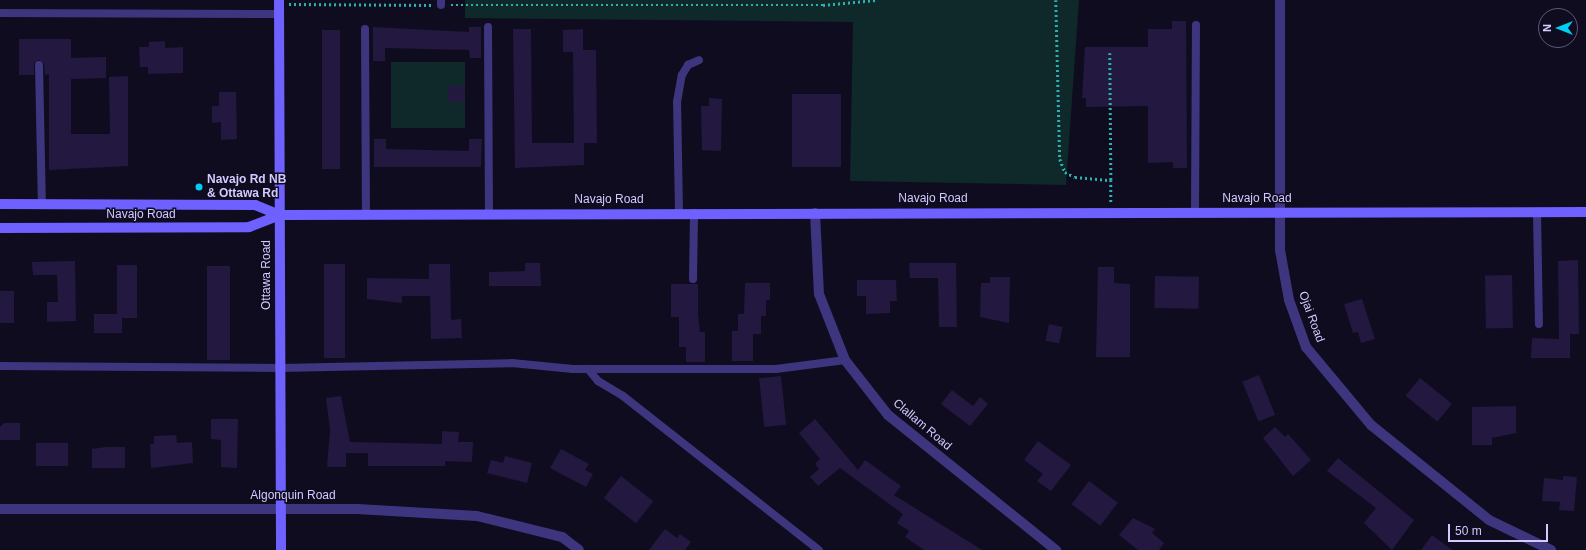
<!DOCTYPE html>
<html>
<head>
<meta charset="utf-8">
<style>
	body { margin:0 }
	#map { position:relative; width:1586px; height:550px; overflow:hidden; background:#100c1f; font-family:Arial,sans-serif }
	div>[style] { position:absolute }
	.green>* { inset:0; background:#0f2829; transform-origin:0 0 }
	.building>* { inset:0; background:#221840; transform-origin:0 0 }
	.path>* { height:2.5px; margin-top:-1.25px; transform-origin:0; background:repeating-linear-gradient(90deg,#2cb1b1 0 2px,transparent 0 5px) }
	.lane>* { height:8px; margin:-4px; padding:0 4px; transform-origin:4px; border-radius:4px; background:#3d367f }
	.street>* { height:10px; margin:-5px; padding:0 5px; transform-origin:5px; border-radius:5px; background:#3d367f }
	.secondary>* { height:10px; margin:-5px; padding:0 5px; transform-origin:5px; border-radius:5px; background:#6e61ff }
	.dots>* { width:11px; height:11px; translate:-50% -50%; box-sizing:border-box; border:2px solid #100c1f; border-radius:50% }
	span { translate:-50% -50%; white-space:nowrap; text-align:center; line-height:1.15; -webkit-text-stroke:3px #100c1f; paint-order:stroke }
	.poi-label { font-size:12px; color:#d3caff; font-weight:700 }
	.left { translate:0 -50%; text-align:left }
	.street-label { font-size:12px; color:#d3caff }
	.north { position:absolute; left:1538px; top:8px; width:40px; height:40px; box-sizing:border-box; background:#100c1f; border:1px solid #5e5879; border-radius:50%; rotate:270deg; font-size:11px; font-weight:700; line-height:16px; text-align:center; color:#d3caff }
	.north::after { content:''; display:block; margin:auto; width:14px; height:18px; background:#00cef5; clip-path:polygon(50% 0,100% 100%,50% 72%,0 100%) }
	.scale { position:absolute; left:1448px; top:524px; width:100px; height:18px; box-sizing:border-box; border:2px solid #d3caff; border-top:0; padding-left:5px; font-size:12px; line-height:14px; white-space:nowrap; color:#d3caff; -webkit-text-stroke:3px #100c1f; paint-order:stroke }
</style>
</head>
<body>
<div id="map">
	<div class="green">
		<i style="clip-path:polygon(465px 0,1079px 0,1066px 185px,850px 181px,853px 22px,465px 18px)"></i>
		<i style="left:391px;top:62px;width:74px;height:66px"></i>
	</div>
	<div class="building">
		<i style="clip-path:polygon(1172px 21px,1186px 21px,1187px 168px,1173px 168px,1173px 162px,1148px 163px,1148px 106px,1086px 107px,1086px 98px,1082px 98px,1085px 47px,1148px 47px,1148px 29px,1172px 29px)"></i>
		<i style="clip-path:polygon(373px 27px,469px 32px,469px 27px,481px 27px,481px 58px,470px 58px,469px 50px,385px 48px,385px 61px,373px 61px)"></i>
		<i style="clip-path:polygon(513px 29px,531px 29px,532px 143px,574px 143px,573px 52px,563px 52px,563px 30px,583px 29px,583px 50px,596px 50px,597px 143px,584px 143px,584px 165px,515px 168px)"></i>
		<i style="left:322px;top:30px;width:18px;height:139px"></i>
		<i style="clip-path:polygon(19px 39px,71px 39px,71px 58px,106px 57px,106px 78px,71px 79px,71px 134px,110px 134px,109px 77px,128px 76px,128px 166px,49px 170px,49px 74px,45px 75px,44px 63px,39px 60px,34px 63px,34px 75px,19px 75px)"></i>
		<i style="clip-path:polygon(165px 41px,165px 48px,183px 47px,183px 73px,148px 74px,148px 67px,140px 67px,139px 47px,149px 47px,149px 42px)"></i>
		<i style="left:465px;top:86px;width:16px;height:17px;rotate:90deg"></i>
		<i style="clip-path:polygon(219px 92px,236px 92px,237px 139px,221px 140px,221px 122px,212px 123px,212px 106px,219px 106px)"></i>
		<i style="left:792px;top:94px;width:49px;height:73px"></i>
		<i style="clip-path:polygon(709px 98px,722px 99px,721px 151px,702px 150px,701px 106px,709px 106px)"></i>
		<i style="clip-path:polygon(374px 139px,386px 139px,386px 149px,469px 151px,469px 139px,482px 139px,481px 167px,374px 167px)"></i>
		<i style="clip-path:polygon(1578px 260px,1579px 334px,1570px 334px,1570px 358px,1531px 358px,1532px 338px,1559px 339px,1558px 261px)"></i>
		<i style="clip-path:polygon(75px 261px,76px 321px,47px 322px,47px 302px,58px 302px,57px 275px,33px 275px,32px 262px)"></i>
		<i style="clip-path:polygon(525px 263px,540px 263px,541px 286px,489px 286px,489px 272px,525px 271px)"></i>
		<i style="clip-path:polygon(909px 263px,956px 263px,957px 327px,939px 327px,938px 278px,910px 278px)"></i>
		<i style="left:345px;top:264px;width:94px;height:21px;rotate:90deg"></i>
		<i style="clip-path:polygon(429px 264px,450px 264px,451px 320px,461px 319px,462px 338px,431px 339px,430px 296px,402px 296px,402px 303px,367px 299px,367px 278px,429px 279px)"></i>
		<i style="clip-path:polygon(117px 265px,137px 265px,137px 318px,122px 318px,122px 333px,94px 333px,94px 314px,117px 314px)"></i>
		<i style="left:207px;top:266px;width:23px;height:94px"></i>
		<i style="clip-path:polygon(1098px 267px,1114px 267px,1114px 283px,1130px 284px,1130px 357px,1096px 357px)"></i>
		<i style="left:1512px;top:275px;width:53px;height:27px;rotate:89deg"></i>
		<i style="left:1155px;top:276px;width:44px;height:32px;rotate:1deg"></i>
		<i style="clip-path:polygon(990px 277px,1010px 277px,1009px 323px,980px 317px,981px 283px,990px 283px)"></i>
		<i style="clip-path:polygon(857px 280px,896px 280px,897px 301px,890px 301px,890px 313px,866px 314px,866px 296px,857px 296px)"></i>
		<i style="clip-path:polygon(745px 283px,770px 283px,770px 300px,766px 300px,766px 316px,761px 316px,761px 334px,753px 334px,753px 361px,732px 361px,732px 331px,738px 331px,738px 314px,744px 314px)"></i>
		<i style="clip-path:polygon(671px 284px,698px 284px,698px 314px,700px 332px,705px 332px,705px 362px,686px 362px,686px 347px,679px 347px,679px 317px,671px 317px)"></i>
		<i style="left:0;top:291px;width:14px;height:32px"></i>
		<i style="clip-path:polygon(1362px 299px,1375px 339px,1361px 343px,1358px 332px,1353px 333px,1344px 304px)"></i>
		<i style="left:1049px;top:324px;width:14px;height:17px;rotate:12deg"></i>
		<i style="left:1259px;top:375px;width:43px;height:18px;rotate:68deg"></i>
		<i style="left:781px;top:376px;width:49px;height:22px;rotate:84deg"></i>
		<i style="left:1420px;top:378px;width:41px;height:23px;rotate:39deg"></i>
		<i style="clip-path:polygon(952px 390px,973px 406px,980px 397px,988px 404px,970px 426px,941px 404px)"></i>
		<i style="clip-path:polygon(341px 396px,350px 442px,442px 444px,442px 431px,459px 432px,458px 442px,473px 442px,472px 462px,445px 461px,445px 466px,368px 466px,368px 453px,346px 453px,346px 467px,327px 467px,330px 430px,326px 398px)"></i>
		<i style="clip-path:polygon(1516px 406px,1516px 433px,1492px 438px,1492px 445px,1472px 445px,1472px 407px)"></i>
		<i style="clip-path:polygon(211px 419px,238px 419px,237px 468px,221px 467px,221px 440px,211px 439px)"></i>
		<i style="clip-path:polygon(815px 419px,858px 470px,865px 460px,901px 486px,894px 495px,982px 550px,924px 550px,905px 537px,909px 531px,897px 523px,903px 514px,840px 468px,818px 486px,810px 477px,819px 469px,815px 464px,820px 459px,799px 433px)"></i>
		<i style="clip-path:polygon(4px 423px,20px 423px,20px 440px,0 440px,0 427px)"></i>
		<i style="clip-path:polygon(1275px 427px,1285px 437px,1288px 434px,1311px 460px,1293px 476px,1263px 438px)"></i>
		<i style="clip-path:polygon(176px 435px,177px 443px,192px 442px,193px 463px,151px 468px,150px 444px,154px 444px,154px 436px)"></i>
		<i style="clip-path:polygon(1038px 441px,1071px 465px,1051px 491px,1037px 481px,1043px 474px,1024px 460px)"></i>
		<i style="left:36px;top:443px;width:32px;height:23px"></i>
		<i style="clip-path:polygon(106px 447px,125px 447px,125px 468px,92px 468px,92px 449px)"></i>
		<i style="clip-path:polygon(561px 449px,589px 464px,585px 470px,593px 474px,586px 487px,550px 468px)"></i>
		<i style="clip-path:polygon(505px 456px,532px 463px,527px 483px,487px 473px,491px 460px,503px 463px)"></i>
		<i style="clip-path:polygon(1338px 458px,1414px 520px,1392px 550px,1364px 523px,1376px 508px,1327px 471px)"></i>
		<i style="left:621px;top:476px;width:41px;height:28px;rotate:38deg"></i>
		<i style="clip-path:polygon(1563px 476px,1577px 477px,1574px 511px,1559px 510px,1560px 502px,1542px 501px,1544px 478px,1563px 480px)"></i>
		<i style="left:1089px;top:481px;width:36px;height:29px;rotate:37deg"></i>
		<i style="clip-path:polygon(1133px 518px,1155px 529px,1152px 533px,1164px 543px,1159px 550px,1138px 550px,1119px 535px)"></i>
		<i style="clip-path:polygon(665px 529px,677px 538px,680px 534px,691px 542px,685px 550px,649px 550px)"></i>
		<i style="clip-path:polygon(1432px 535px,1452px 550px,1421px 550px)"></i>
	</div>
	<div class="path">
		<i style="left:1056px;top:0;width:159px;rotate:88.6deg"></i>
		<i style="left:1060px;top:159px;width:14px;rotate:69deg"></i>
		<i style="left:1065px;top:172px;width:11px;rotate:27deg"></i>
		<i style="left:1075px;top:177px;width:36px;rotate:5deg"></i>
		<i style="left:1111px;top:180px;width:23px;rotate:90deg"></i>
		<i style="left:289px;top:4px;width:143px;rotate:0.4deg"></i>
		<i style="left:451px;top:5px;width:372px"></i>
		<i style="left:823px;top:5px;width:53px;rotate:-5.4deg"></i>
		<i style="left:1110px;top:53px;width:127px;rotate:89.5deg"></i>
	</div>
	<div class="lane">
		<i style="left:441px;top:0;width:5px;rotate:90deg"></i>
		<i style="left:0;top:13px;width:279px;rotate:0.2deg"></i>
		<i style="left:488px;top:27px;width:187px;rotate:89.7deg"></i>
		<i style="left:365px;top:29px;width:186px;rotate:89.7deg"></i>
		<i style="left:39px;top:65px;width:139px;rotate:88.8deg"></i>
		<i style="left:1195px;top:212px;width:187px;rotate:-89.7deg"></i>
		<i style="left:1537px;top:212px;width:112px;rotate:89deg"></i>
		<i style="left:679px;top:213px;width:111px;rotate:-91deg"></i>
		<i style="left:677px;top:102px;width:27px;rotate:-80deg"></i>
		<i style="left:682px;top:75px;width:12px;rotate:-59deg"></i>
		<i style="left:688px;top:65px;width:12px;rotate:-24deg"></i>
		<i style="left:693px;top:279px;width:66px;rotate:-89.1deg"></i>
		<i style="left:0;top:366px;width:280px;rotate:0.4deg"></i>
		<i style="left:280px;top:368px;width:232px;rotate:-1.2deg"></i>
		<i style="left:512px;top:363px;width:61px;rotate:5.6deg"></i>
		<i style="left:573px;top:369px;width:203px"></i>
		<i style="left:776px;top:369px;width:70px;rotate:-7.4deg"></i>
		<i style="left:588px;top:369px;width:16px;rotate:50deg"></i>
		<i style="left:598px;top:381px;width:29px;rotate:31deg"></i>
		<i style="left:623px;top:396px;width:249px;rotate:38.2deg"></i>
	</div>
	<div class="street">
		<i style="left:1280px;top:0;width:250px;rotate:90deg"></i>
		<i style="left:1280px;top:250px;width:51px;rotate:79.8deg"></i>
		<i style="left:1289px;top:300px;width:50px;rotate:70.1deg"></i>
		<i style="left:1306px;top:347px;width:102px;rotate:50.2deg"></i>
		<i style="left:1371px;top:425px;width:151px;rotate:38.8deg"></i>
		<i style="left:1489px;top:520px;width:69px;rotate:25.8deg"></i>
		<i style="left:815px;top:213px;width:81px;rotate:87.2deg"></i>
		<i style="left:819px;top:294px;width:71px;rotate:68.5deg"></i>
		<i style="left:845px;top:360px;width:70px;rotate:52deg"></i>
		<i style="left:888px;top:415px;width:216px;rotate:38.8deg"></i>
		<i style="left:0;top:509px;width:357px"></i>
		<i style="left:357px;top:509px;width:120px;rotate:3.3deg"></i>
		<i style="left:477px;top:516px;width:88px;rotate:13.9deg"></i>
		<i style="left:562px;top:537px;width:21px;rotate:37deg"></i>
	</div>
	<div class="secondary">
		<i style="left:279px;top:0;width:550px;rotate:89.79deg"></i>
		<i style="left:0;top:204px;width:255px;rotate:0.2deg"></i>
		<i style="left:255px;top:205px;width:27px;rotate:22deg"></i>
		<i style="left:0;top:228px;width:249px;rotate:-0.2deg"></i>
		<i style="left:249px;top:227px;width:33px;rotate:-21deg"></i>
		<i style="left:280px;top:215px;width:1306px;rotate:-0.13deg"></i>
	</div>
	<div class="dots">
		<i style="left:199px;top:187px;background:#00cef5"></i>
	</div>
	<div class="poi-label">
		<span class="left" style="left:207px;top:187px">Navajo Rd NB<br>&amp; Ottawa Rd</span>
	</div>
	<div class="street-label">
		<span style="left:933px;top:199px">Navajo Road</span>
		<span style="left:1257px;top:199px">Navajo Road</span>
		<span style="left:609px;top:200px">Navajo Road</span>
		<span style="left:141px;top:215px">Navajo Road</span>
		<span style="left:267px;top:275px;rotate:-90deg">Ottawa Road</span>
		<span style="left:1311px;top:317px;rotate:70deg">Ojai Road</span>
		<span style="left:922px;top:425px;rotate:40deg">Clallam Road</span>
		<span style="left:293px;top:496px">Algonquin Road</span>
	</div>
	<div class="north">N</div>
	<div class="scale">50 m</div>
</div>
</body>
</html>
